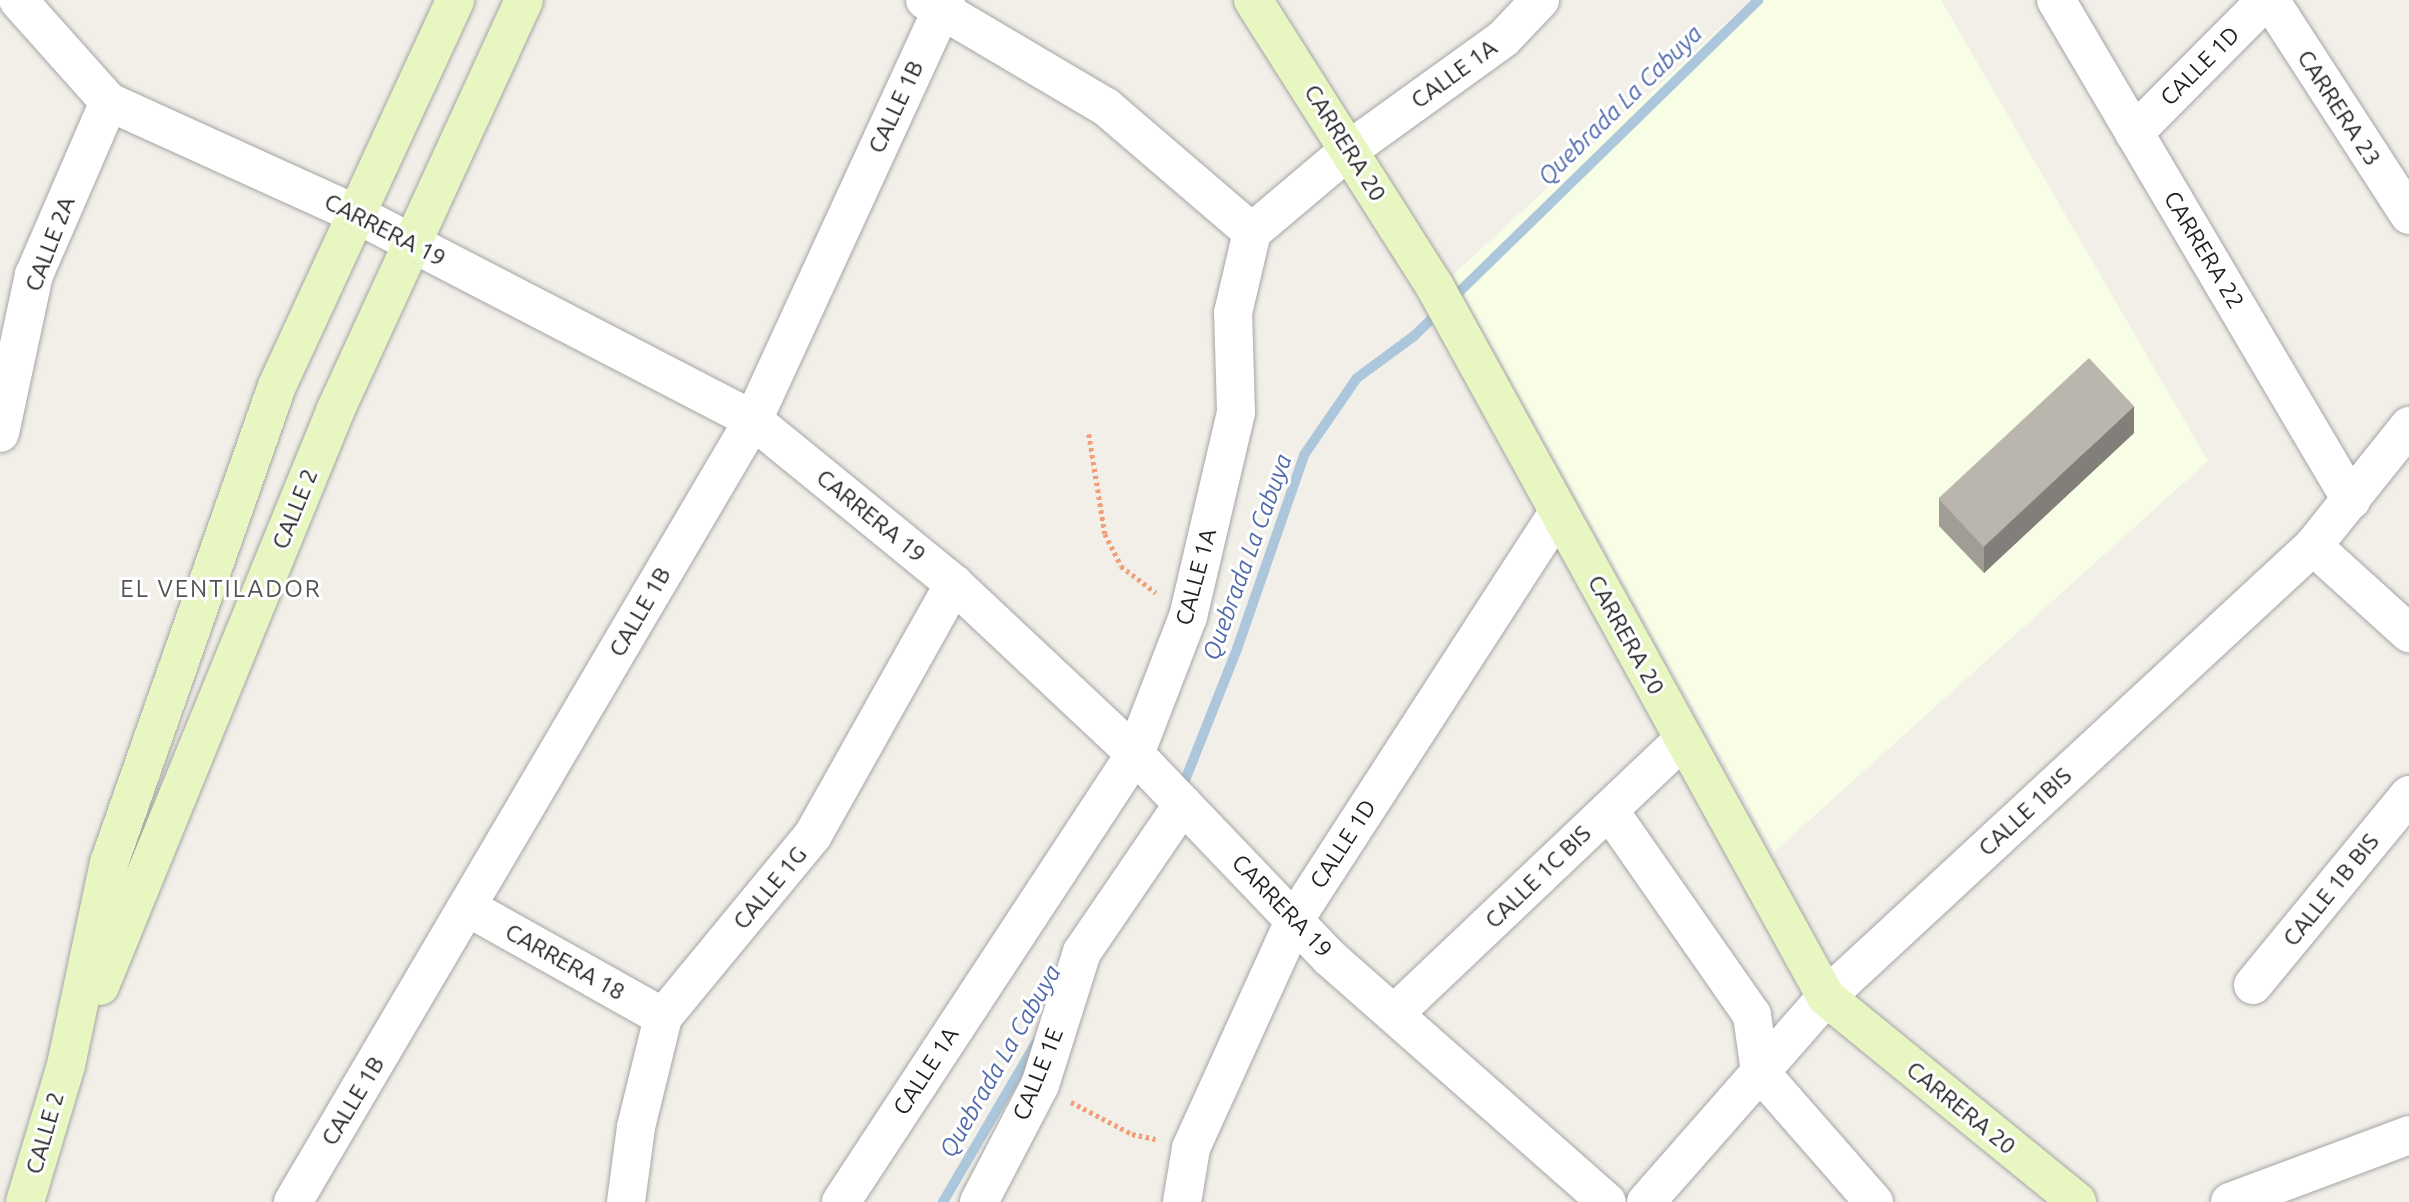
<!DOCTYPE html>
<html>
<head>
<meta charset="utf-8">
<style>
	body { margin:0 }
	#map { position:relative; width:2409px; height:1202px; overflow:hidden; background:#f1efe8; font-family:Ubuntu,sans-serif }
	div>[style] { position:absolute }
	.education>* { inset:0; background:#f8fde5 }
	.stream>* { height:10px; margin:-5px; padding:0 5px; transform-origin:5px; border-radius:5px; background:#acc6db }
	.path>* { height:4.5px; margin-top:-2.25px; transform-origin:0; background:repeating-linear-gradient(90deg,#f19e79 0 3.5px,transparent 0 7px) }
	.roads { filter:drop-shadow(0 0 2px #a5a5a5) drop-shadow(0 0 2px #a5a5a5) }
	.street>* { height:38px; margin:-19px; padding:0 19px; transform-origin:19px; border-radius:19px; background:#fff }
	.secondary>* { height:38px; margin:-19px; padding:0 19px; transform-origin:19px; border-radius:19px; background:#e8f6c1 }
	.wall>* { inset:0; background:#a09d96 }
	.shaded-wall>* { inset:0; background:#827f7a }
	.building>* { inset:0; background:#bab6ae; transform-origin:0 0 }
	span { translate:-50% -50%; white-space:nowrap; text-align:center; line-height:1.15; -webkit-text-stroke:6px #fff; paint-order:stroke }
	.street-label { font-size:23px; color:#212121 }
	.water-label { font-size:24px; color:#526cab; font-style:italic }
	.neighbourhood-label { font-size:24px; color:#545454; letter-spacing:2px }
</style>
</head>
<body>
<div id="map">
	<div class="education">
		<i style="clip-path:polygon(1751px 0,1941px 0,2208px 461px,1774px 852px,1453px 275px)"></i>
	</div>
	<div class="stream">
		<i style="left:1180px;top:793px;width:155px;rotate:-68.4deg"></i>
		<i style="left:1237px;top:649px;width:205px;rotate:-70.9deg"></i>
		<i style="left:1304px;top:455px;width:93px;rotate:-55.5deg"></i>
		<i style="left:1357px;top:378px;width:71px;rotate:-36.4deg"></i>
		<i style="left:1414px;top:336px;width:481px;rotate:-44.3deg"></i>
		<i style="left:943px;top:1202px;width:184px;rotate:-59.7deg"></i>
	</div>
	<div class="path">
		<i style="left:1089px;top:434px;width:101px;rotate:80.9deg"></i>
		<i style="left:1105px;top:534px;width:36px;rotate:63deg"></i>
		<i style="left:1121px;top:566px;width:44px;rotate:37.6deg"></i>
		<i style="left:1071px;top:1102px;width:69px;rotate:27.7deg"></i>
		<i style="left:1132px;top:1134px;width:24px;rotate:12deg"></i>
	</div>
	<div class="roads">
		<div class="street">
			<i style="left:18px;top:0;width:137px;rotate:48.3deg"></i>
			<i style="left:109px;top:102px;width:269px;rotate:24.4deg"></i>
			<i style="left:354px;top:213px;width:449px;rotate:27.4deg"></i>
			<i style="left:753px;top:420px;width:259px;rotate:39.2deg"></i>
			<i style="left:954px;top:584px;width:248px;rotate:43.2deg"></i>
			<i style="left:1135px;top:754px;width:282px;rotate:46.3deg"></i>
			<i style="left:1330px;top:958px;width:369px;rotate:41.4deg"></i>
			<i style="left:925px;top:0;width:210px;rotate:30.6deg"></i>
			<i style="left:1106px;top:107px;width:192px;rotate:40.6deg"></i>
			<i style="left:2056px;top:0;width:581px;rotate:59.46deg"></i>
			<i style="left:2270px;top:0;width:256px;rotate:57.1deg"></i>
			<i style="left:2134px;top:133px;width:187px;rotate:-45.2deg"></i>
			<i style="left:0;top:433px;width:162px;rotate:-77.9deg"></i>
			<i style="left:34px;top:275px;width:189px;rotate:-66.6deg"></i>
			<i style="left:2313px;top:546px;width:130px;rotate:42.2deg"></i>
			<i style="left:1609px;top:810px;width:250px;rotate:55.1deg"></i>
			<i style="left:1752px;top:1015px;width:58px;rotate:82deg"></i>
			<i style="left:1760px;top:1072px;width:173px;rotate:48.8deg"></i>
			<i style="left:467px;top:907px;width:225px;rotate:29.3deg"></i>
			<i style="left:2253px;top:985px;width:246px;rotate:-50.6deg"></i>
			<i style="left:1394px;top:1014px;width:398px;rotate:-43.5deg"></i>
			<i style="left:293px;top:1202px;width:907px;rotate:-59.53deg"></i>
			<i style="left:753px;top:420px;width:462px;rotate:-65.3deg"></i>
			<i style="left:626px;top:1202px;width:76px;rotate:-82.4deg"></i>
			<i style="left:636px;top:1127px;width:113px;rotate:-76.2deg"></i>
			<i style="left:663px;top:1017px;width:236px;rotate:-50.5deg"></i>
			<i style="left:813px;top:835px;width:288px;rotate:-60.7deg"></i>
			<i style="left:841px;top:1202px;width:536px;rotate:-56.73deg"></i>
			<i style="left:1135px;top:754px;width:147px;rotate:-68.9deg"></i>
			<i style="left:1188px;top:617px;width:211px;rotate:-76.8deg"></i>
			<i style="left:1236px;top:412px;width:99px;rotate:-91.7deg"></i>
			<i style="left:1233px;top:313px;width:83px;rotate:-76.8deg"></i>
			<i style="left:1252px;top:232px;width:127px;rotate:-40.2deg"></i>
			<i style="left:1349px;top:150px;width:190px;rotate:-35.8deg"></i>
			<i style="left:1503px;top:39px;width:54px;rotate:-46.5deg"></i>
			<i style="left:979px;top:1202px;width:132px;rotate:-62.5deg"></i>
			<i style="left:1040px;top:1085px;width:139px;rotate:-72.5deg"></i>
			<i style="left:1082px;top:952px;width:179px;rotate:-55.7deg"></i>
			<i style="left:1182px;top:1202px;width:55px;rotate:-80.5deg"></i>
			<i style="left:1191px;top:1148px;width:252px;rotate:-65.6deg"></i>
			<i style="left:1295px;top:919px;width:485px;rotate:-57.1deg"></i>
			<i style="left:1646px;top:1202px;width:273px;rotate:-48.7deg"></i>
			<i style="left:1826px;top:997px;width:664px;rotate:-42.8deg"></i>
			<i style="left:2313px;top:546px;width:154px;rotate:-51.3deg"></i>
			<i style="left:2230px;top:1202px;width:191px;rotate:-20.5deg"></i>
		</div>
		<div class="secondary">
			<i style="left:1253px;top:0;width:338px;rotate:57.6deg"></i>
			<i style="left:1434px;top:285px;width:813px;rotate:61.16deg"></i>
			<i style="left:1826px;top:997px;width:324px;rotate:39.2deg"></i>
			<i style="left:100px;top:986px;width:623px;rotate:-67.75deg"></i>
			<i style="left:336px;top:409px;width:450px;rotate:-65.3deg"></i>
			<i style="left:25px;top:1202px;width:143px;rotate:-73.3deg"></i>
			<i style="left:66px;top:1065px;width:207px;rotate:-78deg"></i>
			<i style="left:109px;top:863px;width:506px;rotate:-70.6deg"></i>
			<i style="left:277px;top:386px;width:425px;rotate:-65.2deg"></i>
		</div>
	</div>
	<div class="wall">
		<i style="clip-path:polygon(2134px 433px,1984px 573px,1939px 526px,1939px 499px)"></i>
	</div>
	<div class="shaded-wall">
		<i style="clip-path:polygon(2134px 406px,2134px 433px,1984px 573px,1984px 547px)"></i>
	</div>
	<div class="building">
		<i style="left:2089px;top:358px;width:66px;height:206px;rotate:47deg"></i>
	</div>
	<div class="street-label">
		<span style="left:2200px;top:66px;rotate:-45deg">CALLE 1D</span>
		<span style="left:1454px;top:74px;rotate:-36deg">CALLE 1A</span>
		<span style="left:896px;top:107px;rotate:-65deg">CALLE 1B</span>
		<span style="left:2339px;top:108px;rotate:57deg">CARRERA 23</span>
		<span style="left:1345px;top:143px;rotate:58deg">CARRERA 20</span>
		<span style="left:385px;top:230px;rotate:27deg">CARRERA 19</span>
		<span style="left:50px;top:244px;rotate:-69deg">CALLE 2A</span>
		<span style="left:2204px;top:250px;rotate:59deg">CARRERA 22</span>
		<span style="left:295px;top:509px;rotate:-68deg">CALLE 2</span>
		<span style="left:871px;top:516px;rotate:39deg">CARRERA 19</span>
		<span style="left:1196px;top:577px;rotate:-75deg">CALLE 1A</span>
		<span style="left:640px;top:612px;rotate:-60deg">CALLE 1B</span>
		<span style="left:1626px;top:635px;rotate:61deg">CARRERA 20</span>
		<span style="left:2025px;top:812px;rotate:-43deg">CALLE 1BIS</span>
		<span style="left:1343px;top:844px;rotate:-57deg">CALLE 1D</span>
		<span style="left:1538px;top:877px;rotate:-44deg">CALLE 1C BIS</span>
		<span style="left:770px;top:888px;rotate:-50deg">CALLE 1G</span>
		<span style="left:2331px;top:890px;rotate:-51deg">CALLE 1B BIS</span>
		<span style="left:1282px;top:906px;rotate:46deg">CARRERA 19</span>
		<span style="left:565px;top:962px;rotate:29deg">CARRERA 18</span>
		<span style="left:926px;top:1071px;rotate:-57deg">CALLE 1A</span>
		<span style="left:1038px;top:1074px;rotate:-68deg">CALLE 1E</span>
		<span style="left:353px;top:1101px;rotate:-59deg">CALLE 1B</span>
		<span style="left:1961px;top:1108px;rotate:39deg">CARRERA 20</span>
		<span style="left:45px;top:1133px;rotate:-74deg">CALLE 2</span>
	</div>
	<div class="water-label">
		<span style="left:1620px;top:105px;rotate:-44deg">Quebrada La Cabuya</span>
		<span style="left:1247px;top:557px;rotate:-70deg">Quebrada La Cabuya</span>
		<span style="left:1000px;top:1061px;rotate:-60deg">Quebrada La Cabuya</span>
	</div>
	<div class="neighbourhood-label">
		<span style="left:221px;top:589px">EL VENTILADOR</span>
	</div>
</div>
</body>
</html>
